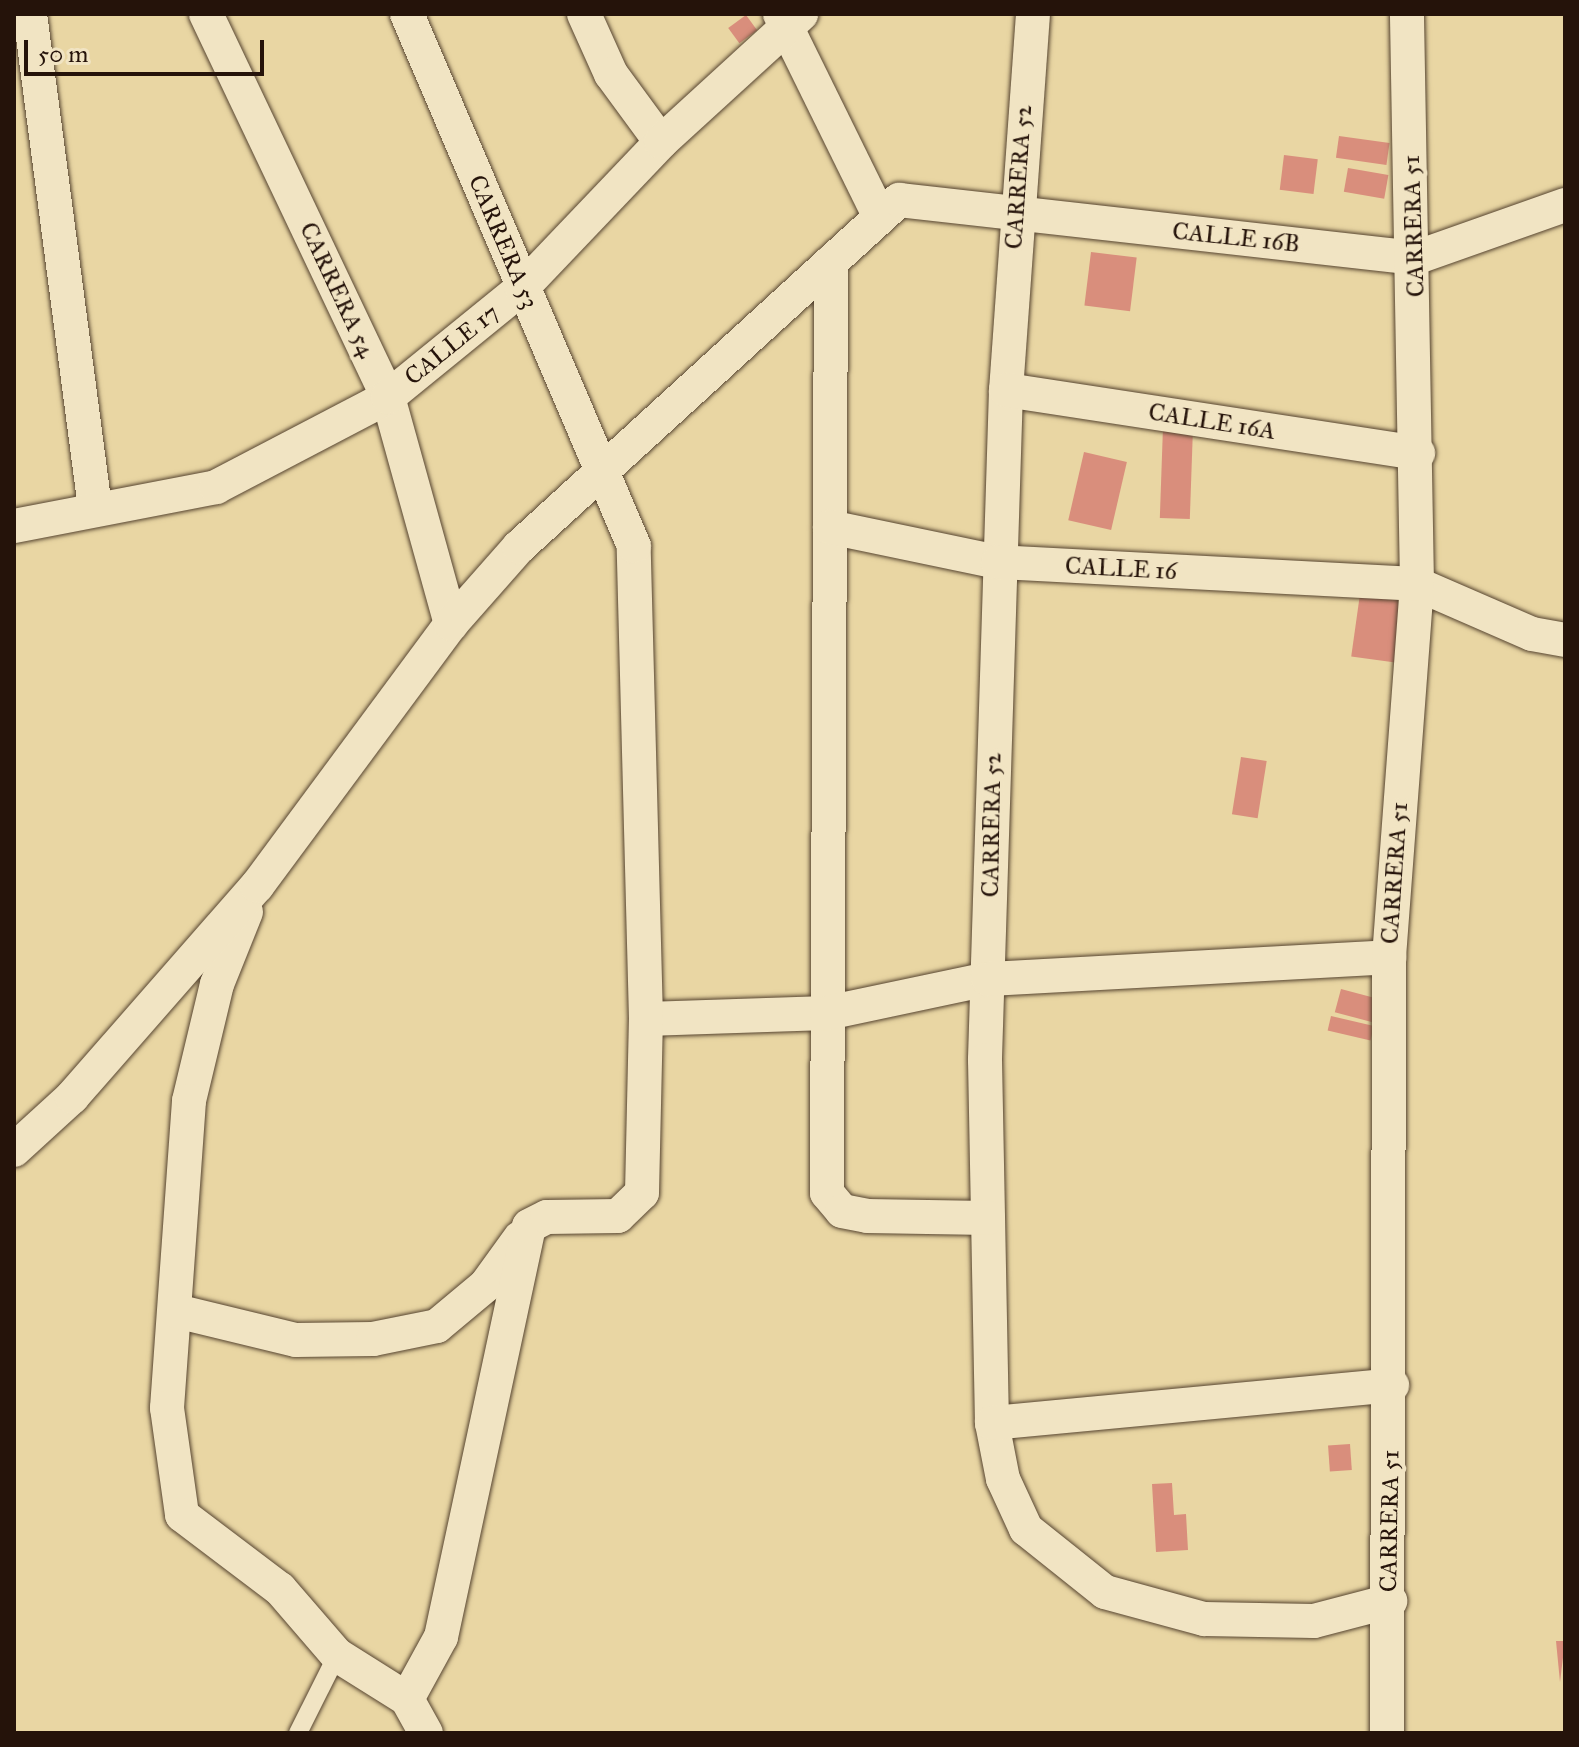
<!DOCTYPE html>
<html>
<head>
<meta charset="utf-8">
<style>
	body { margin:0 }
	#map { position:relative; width:1579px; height:1747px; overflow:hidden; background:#e9d6a3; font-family:"IM FELL Great Primer",serif }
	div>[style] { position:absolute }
	.building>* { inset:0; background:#d98e7c; transform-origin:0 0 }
	.roads { filter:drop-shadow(0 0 2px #564430) drop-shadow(0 0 2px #564430) }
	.lane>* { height:18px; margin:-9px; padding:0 9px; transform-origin:9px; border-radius:9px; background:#f1e4c3 }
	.street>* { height:34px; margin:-17px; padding:0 17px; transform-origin:17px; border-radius:17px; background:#f1e4c3 }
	span { translate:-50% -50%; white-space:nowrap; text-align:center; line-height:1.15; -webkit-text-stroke:8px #f1e4c3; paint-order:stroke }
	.street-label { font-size:24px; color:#25130a }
	.frame { position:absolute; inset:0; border:16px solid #25130a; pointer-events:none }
	.scale { position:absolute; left:24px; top:40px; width:240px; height:36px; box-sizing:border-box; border:4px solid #25130a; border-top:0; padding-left:10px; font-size:24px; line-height:28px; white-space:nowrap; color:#25130a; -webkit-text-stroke:6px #f1e4c3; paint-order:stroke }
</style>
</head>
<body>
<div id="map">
	<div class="building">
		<i style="left:746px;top:15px;width:19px;height:22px;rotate:54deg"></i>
		<i style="left:1339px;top:136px;width:51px;height:22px;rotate:8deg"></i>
		<i style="left:1284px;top:155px;width:34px;height:35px;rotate:7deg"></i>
		<i style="left:1348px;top:168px;width:41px;height:24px;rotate:10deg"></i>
		<i style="left:1091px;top:252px;width:46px;height:54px;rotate:7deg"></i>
		<i style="left:1163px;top:427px;width:30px;height:91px;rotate:2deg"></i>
		<i style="left:1084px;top:452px;width:44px;height:70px;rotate:13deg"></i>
		<i style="left:1360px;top:594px;width:50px;height:63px;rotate:8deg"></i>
		<i style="left:1241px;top:757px;width:26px;height:58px;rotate:9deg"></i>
		<i style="left:1341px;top:989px;width:41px;height:24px;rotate:15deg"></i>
		<i style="left:1331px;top:1016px;width:44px;height:15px;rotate:13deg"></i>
		<i style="left:1350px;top:1444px;width:26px;height:22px;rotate:86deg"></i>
		<i style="clip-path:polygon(1172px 1483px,1174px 1515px,1186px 1514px,1188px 1550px,1156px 1552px,1152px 1484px)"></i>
		<i style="clip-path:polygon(1556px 1641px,1565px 1641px,1560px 1682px)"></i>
	</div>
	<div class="roads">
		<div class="lane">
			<i style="left:298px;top:1733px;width:87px;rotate:-63.4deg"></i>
		</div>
		<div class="street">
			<i style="left:30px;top:14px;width:499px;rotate:82.5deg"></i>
			<i style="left:206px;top:14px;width:424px;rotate:64.6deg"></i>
			<i style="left:388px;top:397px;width:236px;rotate:74.5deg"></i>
			<i style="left:584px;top:14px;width:66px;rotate:65.8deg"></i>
			<i style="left:611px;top:74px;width:84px;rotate:53.7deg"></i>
			<i style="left:780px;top:14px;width:226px;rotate:63.8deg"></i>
			<i style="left:1033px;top:14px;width:377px;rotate:94.1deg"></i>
			<i style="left:1006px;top:390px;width:670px;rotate:91.8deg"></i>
			<i style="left:985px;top:1060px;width:363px;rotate:88.9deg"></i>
			<i style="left:992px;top:1423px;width:57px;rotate:78.9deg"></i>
			<i style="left:1003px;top:1479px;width:55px;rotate:65.3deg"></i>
			<i style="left:1026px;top:1529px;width:101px;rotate:38.6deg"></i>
			<i style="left:1105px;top:1592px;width:103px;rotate:15.3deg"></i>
			<i style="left:1204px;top:1619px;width:110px;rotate:1deg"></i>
			<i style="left:1314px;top:1621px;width:79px;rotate:-14.7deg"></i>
			<i style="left:831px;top:262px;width:931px;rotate:90.25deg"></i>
			<i style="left:827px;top:1193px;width:23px;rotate:50deg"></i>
			<i style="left:842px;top:1211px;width:25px;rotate:11deg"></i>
			<i style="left:867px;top:1216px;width:121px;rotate:0.9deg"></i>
			<i style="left:1006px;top:390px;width:417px;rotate:8.7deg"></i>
			<i style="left:14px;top:526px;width:206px;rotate:-10.9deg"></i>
			<i style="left:216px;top:487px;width:194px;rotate:-27.6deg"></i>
			<i style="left:388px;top:397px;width:173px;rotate:-39.1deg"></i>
			<i style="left:522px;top:288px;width:202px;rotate:-46.4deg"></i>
			<i style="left:661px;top:142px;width:190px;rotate:-42.4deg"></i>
			<i style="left:830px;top:527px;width:172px;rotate:11.8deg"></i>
			<i style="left:998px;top:562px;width:420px;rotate:3deg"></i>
			<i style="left:1417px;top:584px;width:125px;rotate:23.5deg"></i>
			<i style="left:1532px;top:634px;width:34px;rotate:10deg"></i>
			<i style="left:246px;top:912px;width:78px;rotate:111.9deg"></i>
			<i style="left:217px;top:984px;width:120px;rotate:103.5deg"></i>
			<i style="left:189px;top:1101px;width:308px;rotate:94.1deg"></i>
			<i style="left:167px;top:1408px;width:108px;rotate:82deg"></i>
			<i style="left:182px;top:1515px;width:123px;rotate:37.1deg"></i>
			<i style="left:280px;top:1589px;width:87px;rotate:49.2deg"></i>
			<i style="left:337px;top:1655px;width:83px;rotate:32.2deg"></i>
			<i style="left:407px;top:1699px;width:39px;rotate:61deg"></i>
			<i style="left:646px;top:1019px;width:181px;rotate:-1.9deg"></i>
			<i style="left:827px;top:1013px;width:165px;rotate:-11.9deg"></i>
			<i style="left:988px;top:979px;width:402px;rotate:-3.1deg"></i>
			<i style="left:14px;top:1150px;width:79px;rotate:-42.4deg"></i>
			<i style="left:72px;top:1097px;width:281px;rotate:-48.8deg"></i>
			<i style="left:257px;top:886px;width:326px;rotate:-53.5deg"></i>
			<i style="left:451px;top:624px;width:103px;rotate:-48.6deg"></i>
			<i style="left:519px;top:547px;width:515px;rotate:-42.4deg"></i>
			<i style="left:899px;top:200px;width:519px;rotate:6.41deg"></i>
			<i style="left:1415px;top:258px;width:159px;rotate:-19.5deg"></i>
			<i style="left:176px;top:1311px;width:123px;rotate:13.6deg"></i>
			<i style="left:296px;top:1340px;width:77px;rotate:-0.7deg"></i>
			<i style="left:373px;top:1339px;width:65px;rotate:-11.5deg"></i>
			<i style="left:437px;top:1326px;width:64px;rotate:-39.9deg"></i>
			<i style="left:486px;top:1285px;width:58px;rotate:-54.1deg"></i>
			<i style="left:992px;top:1423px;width:402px;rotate:-5.4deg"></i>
			<i style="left:407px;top:1699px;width:71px;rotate:-61.3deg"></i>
			<i style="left:441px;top:1637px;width:420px;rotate:-77.9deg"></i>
			<i style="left:529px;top:1226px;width:20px;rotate:-27deg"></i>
			<i style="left:547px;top:1217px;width:71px;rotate:-0.8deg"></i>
			<i style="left:618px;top:1216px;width:33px;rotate:-44deg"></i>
			<i style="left:642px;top:1193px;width:174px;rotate:-88.7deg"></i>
			<i style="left:646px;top:1019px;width:473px;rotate:-91.5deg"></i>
			<i style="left:634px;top:546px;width:578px;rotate:-113.11deg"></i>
			<i style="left:1387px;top:1733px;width:776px;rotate:-89.85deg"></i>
			<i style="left:1389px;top:957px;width:374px;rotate:-85.7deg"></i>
			<i style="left:1417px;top:584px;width:570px;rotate:-91.01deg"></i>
		</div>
	</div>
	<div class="street-label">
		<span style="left:1019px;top:177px;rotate:-86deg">CARRERA 52</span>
		<span style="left:1414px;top:226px;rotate:-92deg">CARRERA 51</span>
		<span style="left:1236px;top:238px;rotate:6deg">CALLE 16B</span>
		<span style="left:503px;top:242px;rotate:67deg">CARRERA 53</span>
		<span style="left:337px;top:290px;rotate:65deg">CARRERA 54</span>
		<span style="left:452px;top:345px;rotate:-39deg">CALLE 17</span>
		<span style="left:1212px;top:422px;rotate:9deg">CALLE 16A</span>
		<span style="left:1121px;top:569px;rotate:3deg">CALLE 16</span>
		<span style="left:992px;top:825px;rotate:-89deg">CARRERA 52</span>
		<span style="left:1395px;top:873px;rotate:-86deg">CARRERA 51</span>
		<span style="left:1390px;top:1521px;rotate:-89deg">CARRERA 51</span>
	</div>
	<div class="frame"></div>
	<div class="scale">50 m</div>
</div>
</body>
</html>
